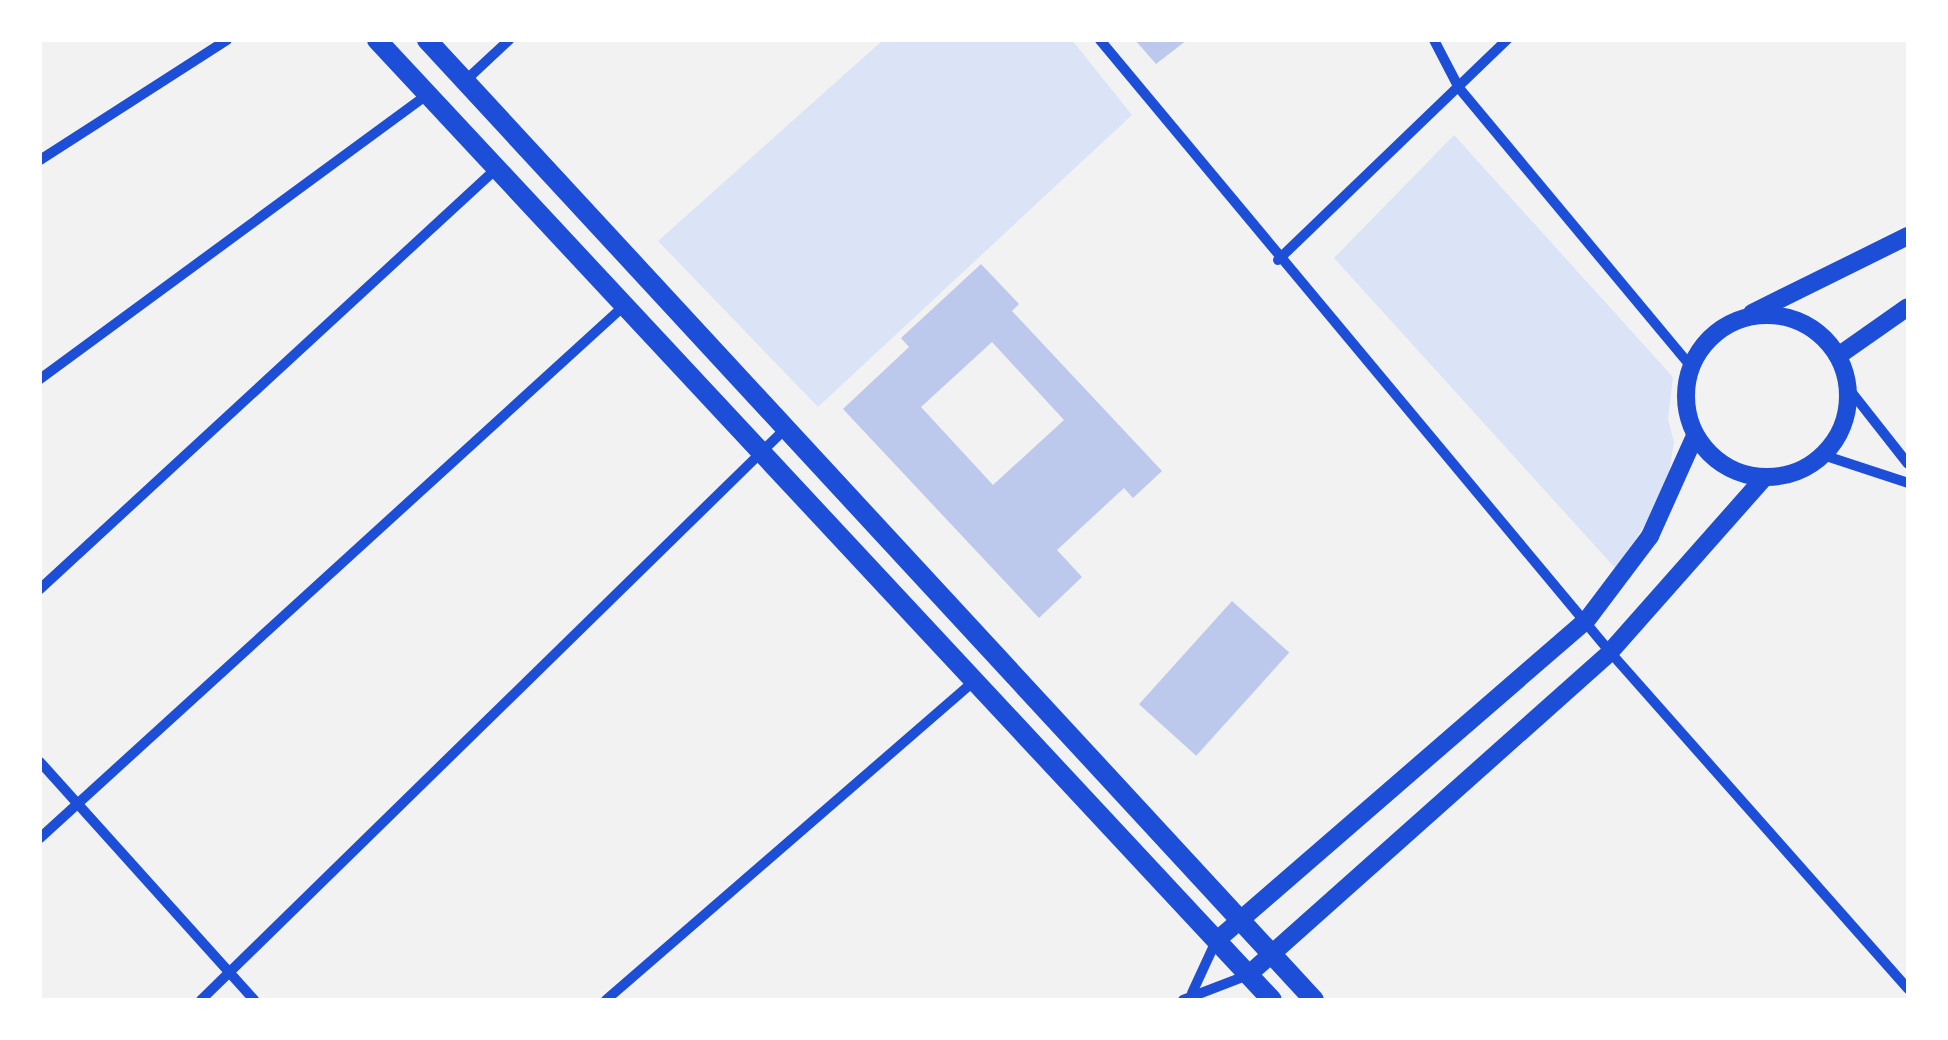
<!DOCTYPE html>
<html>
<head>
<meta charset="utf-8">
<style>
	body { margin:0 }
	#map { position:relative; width:1948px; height:1040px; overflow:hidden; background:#f2f2f2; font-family:Poppins,sans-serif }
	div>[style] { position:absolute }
	.green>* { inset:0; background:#dbe4f7 }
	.building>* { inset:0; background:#bdc9ec; transform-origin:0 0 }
	.minor>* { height:10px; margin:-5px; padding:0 5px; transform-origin:5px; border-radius:5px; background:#1d4ed8 }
	.tertiary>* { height:18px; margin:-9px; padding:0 9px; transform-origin:9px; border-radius:9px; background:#1d4ed8 }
	.tertiary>.ring { margin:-9px; padding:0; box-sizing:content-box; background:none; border:18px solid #1d4ed8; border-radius:50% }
	.secondary>* { height:20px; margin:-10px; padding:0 10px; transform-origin:10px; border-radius:10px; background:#1d4ed8 }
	span { translate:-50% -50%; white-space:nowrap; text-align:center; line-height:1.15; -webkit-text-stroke:10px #fff; paint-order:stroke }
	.frame { position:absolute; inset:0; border:42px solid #fff; pointer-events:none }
</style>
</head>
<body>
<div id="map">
	<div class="green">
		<i style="clip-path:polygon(883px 40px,1072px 40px,1132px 115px,818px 407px,658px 241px)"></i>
		<i style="clip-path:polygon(1454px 135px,1673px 377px,1668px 419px,1674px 442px,1666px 492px,1616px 569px,1334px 258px)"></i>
	</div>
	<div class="building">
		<i style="clip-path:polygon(1135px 40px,1187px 40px,1156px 64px)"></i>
		<i style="clip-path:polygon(evenodd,981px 264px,1019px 304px,1012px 311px,1162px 471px,1133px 498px,1124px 488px,1057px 550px,1082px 577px,1039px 618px,843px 409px,909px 347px,901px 338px,981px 264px,992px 342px,1064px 420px,993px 485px,921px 407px,992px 342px)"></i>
		<i style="left:1232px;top:601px;width:77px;height:139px;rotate:42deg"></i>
	</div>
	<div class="minor">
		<i style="left:1100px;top:40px;width:797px;rotate:50.19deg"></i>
		<i style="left:1610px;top:652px;width:450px;rotate:48.5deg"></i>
		<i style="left:1434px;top:40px;width:54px;rotate:62.5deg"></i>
		<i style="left:1459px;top:88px;width:361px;rotate:50.2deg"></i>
		<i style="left:465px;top:81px;width:60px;rotate:-43deg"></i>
		<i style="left:40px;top:160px;width:222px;rotate:-32.7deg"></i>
		<i style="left:1278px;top:260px;width:318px;rotate:-43.9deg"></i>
		<i style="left:40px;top:379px;width:479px;rotate:-36.3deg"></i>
		<i style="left:1849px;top:389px;width:95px;rotate:51.8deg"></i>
		<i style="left:1823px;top:455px;width:89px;rotate:18.2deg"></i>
		<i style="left:40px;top:589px;width:621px;rotate:-42.65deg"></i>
		<i style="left:40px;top:762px;width:320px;rotate:48deg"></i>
		<i style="left:40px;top:838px;width:793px;rotate:-42.34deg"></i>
		<i style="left:1192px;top:993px;width:57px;rotate:-65.2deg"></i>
		<i style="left:201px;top:1000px;width:814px;rotate:-44.35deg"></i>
		<i style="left:606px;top:1000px;width:489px;rotate:-40.9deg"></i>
		<i style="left:1183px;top:1000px;width:70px;rotate:-21deg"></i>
	</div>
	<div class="tertiary">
		<i style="left:1752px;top:313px;width:174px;rotate:-26.3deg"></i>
		<i class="ring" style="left:1686px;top:315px;width:144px;height:144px"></i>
		<i style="left:1838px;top:356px;width:85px;rotate:-35deg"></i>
		<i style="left:1216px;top:941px;width:489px;rotate:-40.9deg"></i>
		<i style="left:1586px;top:621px;width:106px;rotate:-53deg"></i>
		<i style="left:1650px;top:536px;width:110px;rotate:-65.8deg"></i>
		<i style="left:1248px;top:975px;width:485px;rotate:-41.7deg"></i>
		<i style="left:1610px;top:652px;width:232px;rotate:-48.5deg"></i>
	</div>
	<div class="secondary">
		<i style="left:377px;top:40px;width:1312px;rotate:47.01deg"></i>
		<i style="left:427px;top:40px;width:1307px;rotate:47.26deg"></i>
	</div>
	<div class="frame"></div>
</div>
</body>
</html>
